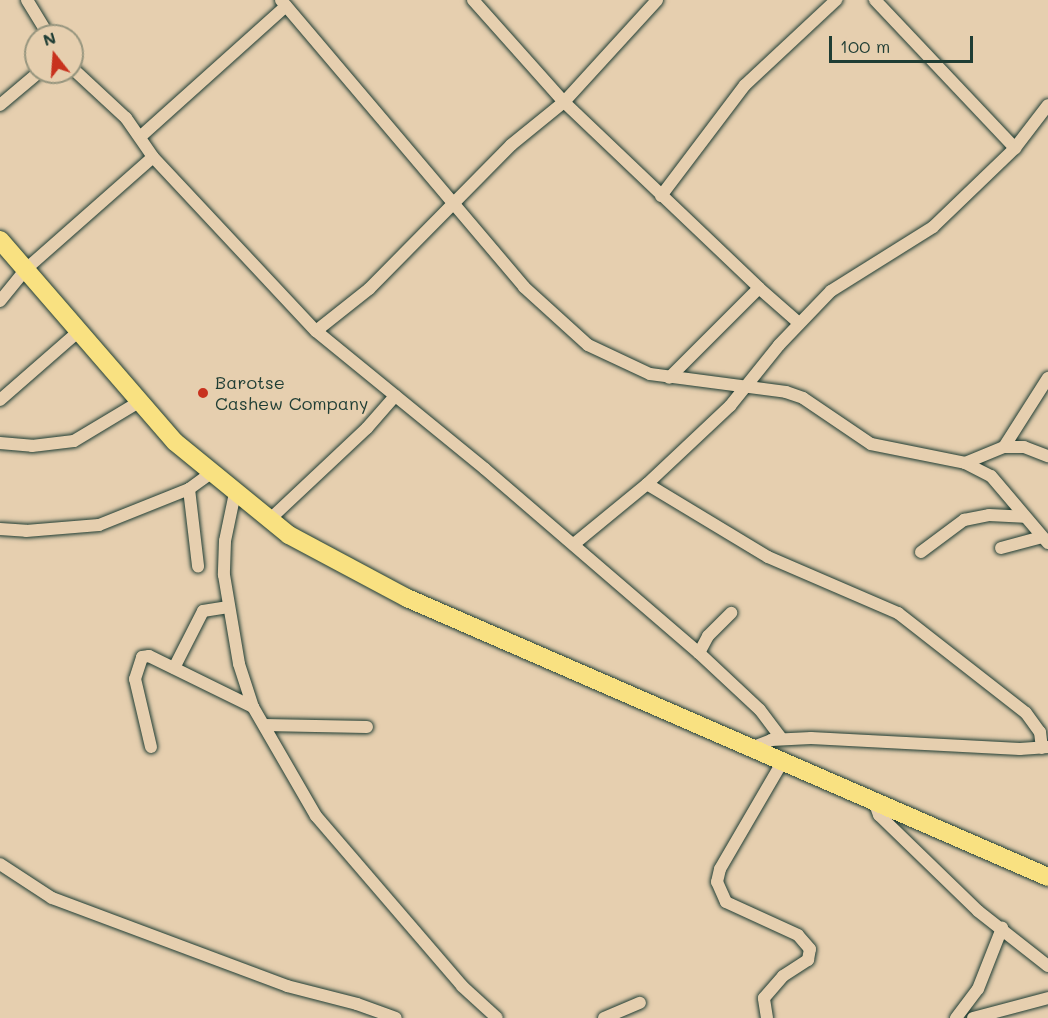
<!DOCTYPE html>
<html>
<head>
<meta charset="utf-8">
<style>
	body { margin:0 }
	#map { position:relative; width:1048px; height:1018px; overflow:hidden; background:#e6cfaf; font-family:Mali,sans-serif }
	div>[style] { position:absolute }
	.roads { filter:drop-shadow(0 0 2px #1f3d34) drop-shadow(0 0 2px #1f3d34) }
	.street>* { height:12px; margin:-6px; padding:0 6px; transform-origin:6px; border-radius:6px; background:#e6cfaf }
	.primary>* { height:18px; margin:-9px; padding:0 9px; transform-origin:9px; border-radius:9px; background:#f9e181 }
	.dots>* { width:16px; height:16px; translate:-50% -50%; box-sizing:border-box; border:3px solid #e6cfaf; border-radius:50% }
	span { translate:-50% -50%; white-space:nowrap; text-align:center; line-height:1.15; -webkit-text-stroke:5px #e6cfaf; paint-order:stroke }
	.poi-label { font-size:18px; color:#1f3d34 }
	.left { translate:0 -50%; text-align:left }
	.north { position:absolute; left:24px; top:24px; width:60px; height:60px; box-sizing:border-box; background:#e6cfaf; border:2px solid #96957e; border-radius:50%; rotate:343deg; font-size:16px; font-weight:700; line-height:24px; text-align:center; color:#1f3d34 }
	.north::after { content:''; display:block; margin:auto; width:21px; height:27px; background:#c8321e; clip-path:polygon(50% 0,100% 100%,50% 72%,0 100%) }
	.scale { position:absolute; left:829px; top:36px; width:144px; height:27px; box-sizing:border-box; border:3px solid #1f3d34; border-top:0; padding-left:8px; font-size:18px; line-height:21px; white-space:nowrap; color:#1f3d34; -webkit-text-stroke:4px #e6cfaf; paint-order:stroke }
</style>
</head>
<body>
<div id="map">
	<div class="roads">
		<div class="street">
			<i style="left:27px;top:0;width:42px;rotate:58.6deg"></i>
			<i style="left:281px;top:0;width:376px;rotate:49.7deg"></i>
			<i style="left:524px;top:287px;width:86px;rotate:42.2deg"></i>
			<i style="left:588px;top:345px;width:68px;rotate:25.1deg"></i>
			<i style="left:650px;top:374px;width:137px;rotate:7.5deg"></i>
			<i style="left:786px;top:392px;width:18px;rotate:19deg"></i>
			<i style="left:803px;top:398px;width:82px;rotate:34.1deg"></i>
			<i style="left:871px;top:444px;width:96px;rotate:11.4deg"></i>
			<i style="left:965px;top:463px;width:29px;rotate:27deg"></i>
			<i style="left:991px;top:476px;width:88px;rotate:49.6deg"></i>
			<i style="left:473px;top:0;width:137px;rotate:48.3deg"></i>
			<i style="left:564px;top:102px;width:269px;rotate:43.6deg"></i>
			<i style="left:759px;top:288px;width:127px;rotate:135deg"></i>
			<i style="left:875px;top:0;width:204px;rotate:46.6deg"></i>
			<i style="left:72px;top:68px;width:74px;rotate:42.8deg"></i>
			<i style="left:126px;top:118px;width:47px;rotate:55.3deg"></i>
			<i style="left:153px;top:157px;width:238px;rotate:46.9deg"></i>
			<i style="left:316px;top:331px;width:218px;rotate:39.2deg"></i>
			<i style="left:485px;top:469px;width:282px;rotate:40.7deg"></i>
			<i style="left:699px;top:653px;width:83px;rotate:43.1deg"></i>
			<i style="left:760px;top:710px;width:36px;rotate:53deg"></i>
			<i style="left:0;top:105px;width:51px;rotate:-40.2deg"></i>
			<i style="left:140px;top:137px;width:196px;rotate:-41.9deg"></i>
			<i style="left:661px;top:196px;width:139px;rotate:-52.9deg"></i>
			<i style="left:745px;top:85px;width:125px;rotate:-43deg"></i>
			<i style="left:759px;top:288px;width:53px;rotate:41.2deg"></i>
			<i style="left:0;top:301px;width:41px;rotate:-50.9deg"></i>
			<i style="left:26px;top:269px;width:169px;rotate:-41.4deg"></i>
			<i style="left:316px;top:331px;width:68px;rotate:-38.4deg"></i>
			<i style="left:369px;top:289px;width:202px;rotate:-45.4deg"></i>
			<i style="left:511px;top:145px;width:68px;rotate:-39.1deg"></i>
			<i style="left:564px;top:102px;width:138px;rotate:-47.6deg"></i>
			<i style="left:0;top:400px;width:103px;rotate:-41.1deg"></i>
			<i style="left:0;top:443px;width:32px;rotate:5deg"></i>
			<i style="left:32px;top:446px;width:42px;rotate:-6.8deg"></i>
			<i style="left:74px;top:441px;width:76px;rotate:-31deg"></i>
			<i style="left:1004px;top:447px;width:82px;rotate:-57.5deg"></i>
			<i style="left:965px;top:463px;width:42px;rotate:-22.3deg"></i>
			<i style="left:1004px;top:447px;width:20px"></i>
			<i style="left:1024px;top:447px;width:26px;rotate:21deg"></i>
			<i style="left:647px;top:484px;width:141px;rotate:31.1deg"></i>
			<i style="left:768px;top:557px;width:142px;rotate:23.3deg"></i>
			<i style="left:898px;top:613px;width:162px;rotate:38deg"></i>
			<i style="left:1026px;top:713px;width:24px;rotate:54deg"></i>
			<i style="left:1040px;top:732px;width:16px;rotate:83deg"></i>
			<i style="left:189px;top:489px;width:78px;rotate:83.3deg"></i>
			<i style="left:235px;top:493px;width:49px;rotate:101.8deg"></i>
			<i style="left:225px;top:541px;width:34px;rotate:92deg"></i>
			<i style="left:224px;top:575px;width:90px;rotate:80.4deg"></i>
			<i style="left:239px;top:664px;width:45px;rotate:72deg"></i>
			<i style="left:253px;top:707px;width:126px;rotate:60deg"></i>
			<i style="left:316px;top:816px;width:224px;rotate:49.3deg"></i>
			<i style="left:462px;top:986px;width:47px;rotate:42.4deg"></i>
			<i style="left:268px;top:521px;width:136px;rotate:-43.2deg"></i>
			<i style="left:367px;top:428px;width:43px;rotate:-48.8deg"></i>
			<i style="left:0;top:529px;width:26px;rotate:4deg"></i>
			<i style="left:26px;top:531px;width:73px;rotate:-4.7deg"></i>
			<i style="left:99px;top:525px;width:97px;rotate:-21.8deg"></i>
			<i style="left:189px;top:489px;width:27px;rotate:-36deg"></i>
			<i style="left:574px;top:544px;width:94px;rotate:-39.4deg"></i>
			<i style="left:647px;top:484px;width:114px;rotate:-43.2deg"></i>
			<i style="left:730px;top:406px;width:78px;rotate:-51.2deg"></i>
			<i style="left:779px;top:345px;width:75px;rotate:-46.1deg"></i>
			<i style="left:831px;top:291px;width:120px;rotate:-32.1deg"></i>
			<i style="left:933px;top:227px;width:114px;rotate:-43.9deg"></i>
			<i style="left:1015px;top:148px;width:54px;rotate:-52.5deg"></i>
			<i style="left:1001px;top:548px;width:42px;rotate:-15deg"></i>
			<i style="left:921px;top:552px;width:54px;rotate:-36.7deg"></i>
			<i style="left:964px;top:520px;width:25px;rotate:-11deg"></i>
			<i style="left:989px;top:515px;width:35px;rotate:3deg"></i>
			<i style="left:699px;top:653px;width:19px;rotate:-62deg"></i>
			<i style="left:708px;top:636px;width:33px;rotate:-45deg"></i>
			<i style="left:174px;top:668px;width:64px;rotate:-63deg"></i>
			<i style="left:203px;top:611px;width:24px;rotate:-9deg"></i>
			<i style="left:264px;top:725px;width:103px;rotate:1.1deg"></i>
			<i style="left:151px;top:747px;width:70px;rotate:-103.2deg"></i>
			<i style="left:135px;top:679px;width:23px;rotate:-72deg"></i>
			<i style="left:142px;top:657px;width:7px;rotate:-8deg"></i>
			<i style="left:149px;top:656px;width:116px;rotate:26.1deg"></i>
			<i style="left:748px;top:749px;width:25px;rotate:-21deg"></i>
			<i style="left:771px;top:740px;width:40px;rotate:-2.9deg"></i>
			<i style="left:811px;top:738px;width:209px;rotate:3deg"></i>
			<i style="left:1020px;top:749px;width:28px;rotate:-4deg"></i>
			<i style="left:875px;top:804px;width:12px;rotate:70deg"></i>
			<i style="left:879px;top:815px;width:138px;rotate:44.1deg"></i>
			<i style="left:978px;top:911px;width:89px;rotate:38.2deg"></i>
			<i style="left:0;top:864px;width:62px;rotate:33.2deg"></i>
			<i style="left:52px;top:898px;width:251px;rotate:20.5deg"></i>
			<i style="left:287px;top:986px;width:72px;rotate:14.4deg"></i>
			<i style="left:357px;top:1004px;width:41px;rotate:19.7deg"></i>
			<i style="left:604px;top:1018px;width:39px;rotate:-23deg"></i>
			<i style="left:767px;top:1018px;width:20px;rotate:-99deg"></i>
			<i style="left:764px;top:998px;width:29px;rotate:-49deg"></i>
			<i style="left:783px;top:976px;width:30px;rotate:-33deg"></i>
			<i style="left:808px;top:960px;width:11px;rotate:-80deg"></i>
			<i style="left:810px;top:949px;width:18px;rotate:-131deg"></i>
			<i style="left:798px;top:935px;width:79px;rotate:-155.4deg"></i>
			<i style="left:726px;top:902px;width:22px;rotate:-114deg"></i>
			<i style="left:717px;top:882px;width:13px;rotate:-77deg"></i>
			<i style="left:720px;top:869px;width:121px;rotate:-59.8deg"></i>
			<i style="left:956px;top:1018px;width:36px;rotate:-53deg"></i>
			<i style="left:978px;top:989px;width:66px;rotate:-68.5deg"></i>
			<i style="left:973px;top:1018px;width:78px;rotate:-14.9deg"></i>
		</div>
		<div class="primary">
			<i style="left:0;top:240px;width:267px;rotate:49.1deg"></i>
			<i style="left:175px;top:442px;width:147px;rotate:39.2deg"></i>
			<i style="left:289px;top:535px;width:134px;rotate:28.1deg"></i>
			<i style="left:407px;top:598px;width:699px;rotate:23.52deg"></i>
		</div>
	</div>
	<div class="dots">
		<i style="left:203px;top:393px;background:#c8321e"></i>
	</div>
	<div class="poi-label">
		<span class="left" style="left:215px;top:393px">Barotse<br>Cashew Company</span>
	</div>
	<div class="north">N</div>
	<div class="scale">100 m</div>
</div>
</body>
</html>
